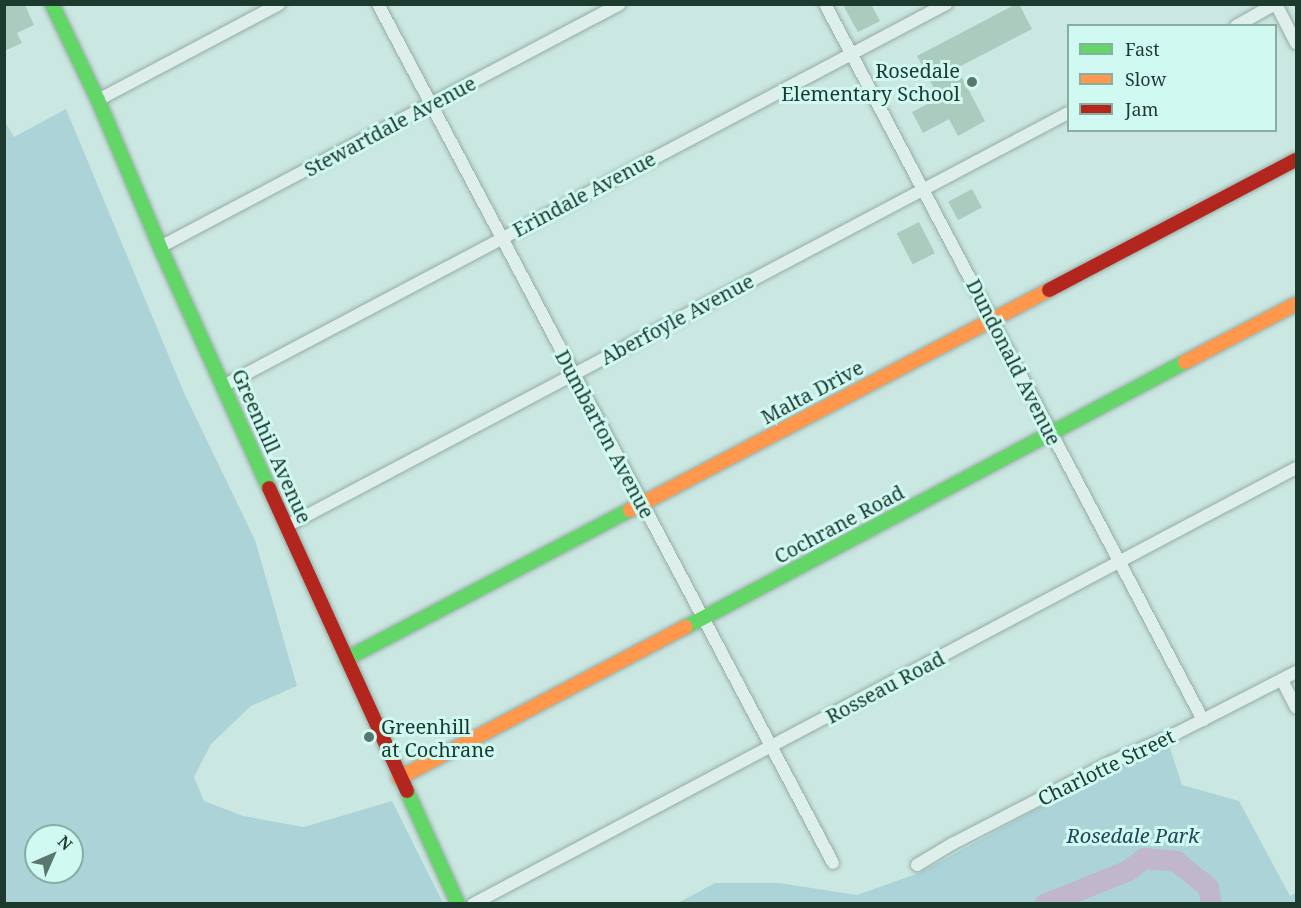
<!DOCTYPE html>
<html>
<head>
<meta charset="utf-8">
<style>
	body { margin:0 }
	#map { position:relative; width:1301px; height:908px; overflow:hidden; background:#cbe7e1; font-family:"Noto Serif",serif }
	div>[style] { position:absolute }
	.green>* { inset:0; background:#acd4d8 }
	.river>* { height:21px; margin:-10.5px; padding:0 10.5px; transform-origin:10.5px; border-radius:10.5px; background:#c1b7cd }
	.building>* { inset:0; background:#accbbf; transform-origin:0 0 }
	.roads { filter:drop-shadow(0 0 2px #95aca5) drop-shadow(0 0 2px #95aca5) }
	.street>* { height:12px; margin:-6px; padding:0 6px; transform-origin:6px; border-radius:6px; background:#deeeea }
	.fast>* { height:14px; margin:-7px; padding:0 7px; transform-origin:7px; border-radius:7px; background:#63d668 }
	.slow>* { height:14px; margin:-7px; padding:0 7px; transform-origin:7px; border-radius:7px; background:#ff974d }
	.jam>* { height:14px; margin:-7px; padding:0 7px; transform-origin:7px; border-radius:7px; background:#b3261e }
	.dots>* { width:16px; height:16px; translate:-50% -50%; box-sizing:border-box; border:3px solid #d0f9f1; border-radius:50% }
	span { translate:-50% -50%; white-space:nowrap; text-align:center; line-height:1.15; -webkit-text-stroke:6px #d0f9f1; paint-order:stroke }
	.poi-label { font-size:20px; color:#1c3b2e }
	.right { translate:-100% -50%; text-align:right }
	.left { translate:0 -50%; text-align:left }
	.street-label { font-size:20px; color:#1c3b2e }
	.park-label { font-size:20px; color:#204659; font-style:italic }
	.frame { position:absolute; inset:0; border:6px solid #1c3b2e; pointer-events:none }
	.legend { position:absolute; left:1067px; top:24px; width:210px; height:108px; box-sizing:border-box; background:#d0f9f1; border:2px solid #88ada3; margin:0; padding:8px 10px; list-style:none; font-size:18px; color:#1c3b2e }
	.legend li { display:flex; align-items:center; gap:12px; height:30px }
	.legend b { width:30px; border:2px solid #88ada3 }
	.north { position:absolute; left:24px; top:824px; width:60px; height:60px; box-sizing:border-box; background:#d0f9f1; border:2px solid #88ada3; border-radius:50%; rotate:45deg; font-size:16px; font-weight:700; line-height:24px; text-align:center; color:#1c3b2e }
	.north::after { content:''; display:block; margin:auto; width:21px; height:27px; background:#59776d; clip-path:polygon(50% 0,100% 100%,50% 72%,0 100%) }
</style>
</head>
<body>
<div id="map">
	<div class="green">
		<i style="clip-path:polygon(evenodd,66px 109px,185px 395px,255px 540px,297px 686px,251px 706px,211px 744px,194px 777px,204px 801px,243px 816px,304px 827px,392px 801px,443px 903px,5px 903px,5px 122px,14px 137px,66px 109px,36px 836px,72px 836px,72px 872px,36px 872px,36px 836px)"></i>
		<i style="clip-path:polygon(1169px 745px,1182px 785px,1239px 801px,1290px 896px,1296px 893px,1296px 904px,676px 904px,715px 883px,779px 883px,857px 895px,919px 873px,1122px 763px)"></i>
	</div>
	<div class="river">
		<i style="left:1044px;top:904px;width:91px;rotate:-22deg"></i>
		<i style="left:1128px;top:870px;width:20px;rotate:-37deg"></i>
		<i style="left:1144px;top:858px;width:32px;rotate:5deg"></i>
		<i style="left:1176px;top:861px;width:41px;rotate:39.1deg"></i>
		<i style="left:1208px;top:887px;width:17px;rotate:80deg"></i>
	</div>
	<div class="building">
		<i style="clip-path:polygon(849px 4px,871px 4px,880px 21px,858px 32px,844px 7px)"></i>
		<i style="clip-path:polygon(1016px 4px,1019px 4px,1032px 29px,957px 68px,985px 121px,958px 136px,949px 119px,923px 133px,912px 112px,939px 98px,917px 56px)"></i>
		<i style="clip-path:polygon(4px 5px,25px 5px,34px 25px,17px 33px,22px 43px,4px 51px)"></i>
		<i style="left:972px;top:189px;width:21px;height:27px;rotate:62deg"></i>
		<i style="left:919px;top:222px;width:35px;height:25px;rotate:63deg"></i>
	</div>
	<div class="roads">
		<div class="street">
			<i style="left:378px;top:4px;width:972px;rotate:62.09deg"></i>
			<i style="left:825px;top:4px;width:810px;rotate:62.17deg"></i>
			<i style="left:1276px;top:4px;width:44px;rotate:62.9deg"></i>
			<i style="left:1236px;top:26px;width:45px;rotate:-29.4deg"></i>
			<i style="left:98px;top:100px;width:205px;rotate:-27.9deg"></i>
			<i style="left:160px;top:247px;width:520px;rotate:-27.85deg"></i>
			<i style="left:223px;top:386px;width:818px;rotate:-27.85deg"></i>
			<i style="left:287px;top:526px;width:883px;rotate:-27.87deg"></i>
			<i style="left:1282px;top:680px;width:31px;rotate:63deg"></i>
			<i style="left:917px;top:865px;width:41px;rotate:-31deg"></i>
			<i style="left:952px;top:844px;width:177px;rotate:-27.3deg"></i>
			<i style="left:1109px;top:763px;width:74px;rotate:-23.8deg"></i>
			<i style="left:1177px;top:733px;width:134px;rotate:-27.1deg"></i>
			<i style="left:473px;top:904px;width:931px;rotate:-27.91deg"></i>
		</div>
		<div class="fast">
			<i style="left:52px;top:4px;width:106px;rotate:64.4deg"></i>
			<i style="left:98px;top:100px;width:160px;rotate:67.1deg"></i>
			<i style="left:160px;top:247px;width:265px;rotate:65.7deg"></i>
			<i style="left:686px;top:627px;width:565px;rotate:-27.97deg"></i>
			<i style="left:346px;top:659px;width:321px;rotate:-27.7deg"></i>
			<i style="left:407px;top:791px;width:124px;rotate:65.7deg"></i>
		</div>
		<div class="slow">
			<i style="left:1185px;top:362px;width:125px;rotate:-27.6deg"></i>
			<i style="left:630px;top:510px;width:473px;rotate:-27.7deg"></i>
			<i style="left:399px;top:778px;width:324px;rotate:-27.8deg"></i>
		</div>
		<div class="jam">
			<i style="left:1049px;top:290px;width:279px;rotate:-27.8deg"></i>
			<i style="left:269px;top:488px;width:333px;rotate:65.5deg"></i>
		</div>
	</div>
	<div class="dots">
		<i style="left:972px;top:82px;background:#59776d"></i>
		<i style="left:369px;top:737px;background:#59776d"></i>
	</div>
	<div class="poi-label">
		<span class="right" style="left:960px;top:82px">Rosedale<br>Elementary School</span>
		<span class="left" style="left:381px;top:738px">Greenhill<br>at Cochrane</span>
	</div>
	<div class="street-label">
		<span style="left:390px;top:126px;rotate:-28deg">Stewartdale Avenue</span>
		<span style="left:584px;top:194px;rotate:-28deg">Erindale Avenue</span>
		<span style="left:677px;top:319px;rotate:-28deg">Aberfoyle Avenue</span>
		<span style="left:1014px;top:362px;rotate:63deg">Dundonald Avenue</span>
		<span style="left:812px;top:392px;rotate:-28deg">Malta Drive</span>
		<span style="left:605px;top:434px;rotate:62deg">Dumbarton Avenue</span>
		<span style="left:272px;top:446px;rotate:66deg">Greenhill Avenue</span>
		<span style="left:839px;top:524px;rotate:-28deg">Cochrane Road</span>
		<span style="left:885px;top:687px;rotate:-28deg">Rosseau Road</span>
		<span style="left:1106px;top:767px;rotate:-26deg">Charlotte Street</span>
	</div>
	<div class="park-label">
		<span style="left:1133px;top:835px">Rosedale Park</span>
	</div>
	<div class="frame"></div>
	<ul class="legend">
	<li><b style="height:8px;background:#63d668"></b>Fast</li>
	<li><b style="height:8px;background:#ff974d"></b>Slow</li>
	<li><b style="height:8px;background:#b3261e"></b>Jam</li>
	</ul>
	<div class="north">N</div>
</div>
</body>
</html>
